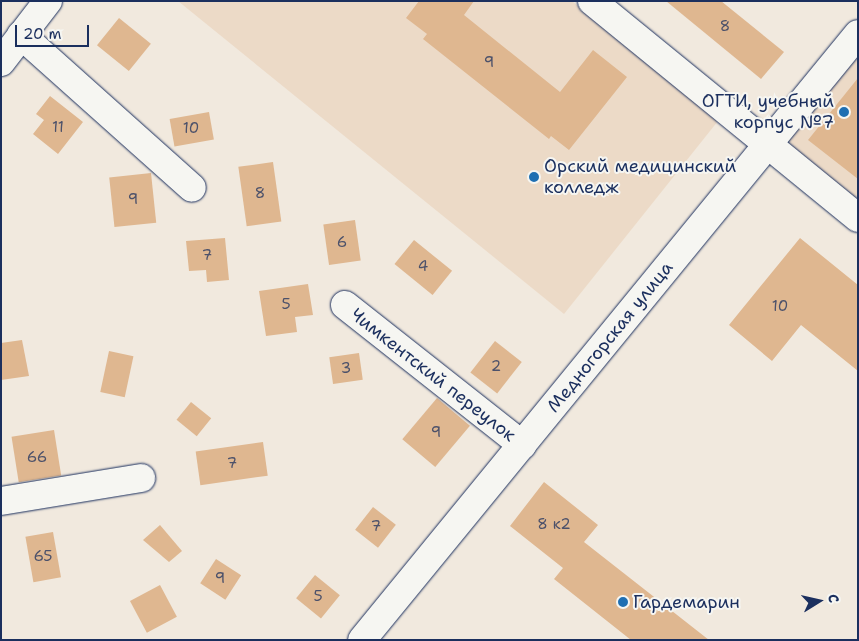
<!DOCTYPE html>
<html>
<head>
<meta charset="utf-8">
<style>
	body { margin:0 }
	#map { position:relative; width:859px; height:641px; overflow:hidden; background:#f1e9de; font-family:"Shantell Sans",sans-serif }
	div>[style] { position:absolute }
	.built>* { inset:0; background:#ecdac7 }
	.building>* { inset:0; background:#dfb790; transform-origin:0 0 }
	.roads { filter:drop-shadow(0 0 1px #1b2f5e) drop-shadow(0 0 1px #1b2f5e) }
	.minor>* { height:28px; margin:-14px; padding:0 14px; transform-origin:14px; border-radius:14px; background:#f6f6f2 }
	.major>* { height:28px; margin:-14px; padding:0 14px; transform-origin:14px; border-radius:14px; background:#f6f6f2 }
	.dots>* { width:14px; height:14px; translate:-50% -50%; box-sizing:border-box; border:2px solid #f6f6f2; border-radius:50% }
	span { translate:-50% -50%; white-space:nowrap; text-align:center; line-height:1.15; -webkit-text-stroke:4px #f6f6f2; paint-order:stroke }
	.number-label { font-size:15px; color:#4c516a }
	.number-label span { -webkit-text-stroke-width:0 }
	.poi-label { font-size:18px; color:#1b2f5e }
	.right { translate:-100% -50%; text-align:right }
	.left { translate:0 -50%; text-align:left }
	.street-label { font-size:18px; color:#1b2f5e }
	.frame { position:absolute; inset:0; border:2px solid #1b2f5e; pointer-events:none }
	.north { position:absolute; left:794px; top:576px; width:50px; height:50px; -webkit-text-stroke:4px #f6f6f2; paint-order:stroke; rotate:80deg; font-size:14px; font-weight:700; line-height:20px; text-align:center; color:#1b2f5e }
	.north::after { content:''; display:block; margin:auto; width:18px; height:22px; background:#1b2f5e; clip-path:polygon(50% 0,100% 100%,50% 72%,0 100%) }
	.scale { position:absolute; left:15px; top:25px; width:74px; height:22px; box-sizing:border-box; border:2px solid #1b2f5e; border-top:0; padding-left:6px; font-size:15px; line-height:18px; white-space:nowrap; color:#1b2f5e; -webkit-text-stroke:4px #f6f6f2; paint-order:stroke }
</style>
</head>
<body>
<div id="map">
	<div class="built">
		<i style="clip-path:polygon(178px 1px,572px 1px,718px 121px,564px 314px)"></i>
		<i style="clip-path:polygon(858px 55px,858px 200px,785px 142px)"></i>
	</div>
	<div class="building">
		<i style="clip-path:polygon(419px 1px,474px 1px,464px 15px,560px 92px,593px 50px,627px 77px,569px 150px,551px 136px,549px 139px,423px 39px,427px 34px,406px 18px)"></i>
		<i style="clip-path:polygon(666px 1px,721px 1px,784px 52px,761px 79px)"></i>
		<i style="left:119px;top:18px;width:41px;height:35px;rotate:39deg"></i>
		<i style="clip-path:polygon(858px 78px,858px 179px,808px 140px)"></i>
		<i style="clip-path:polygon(50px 96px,83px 122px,58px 154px,33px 134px,44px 120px,36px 114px)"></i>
		<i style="left:209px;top:112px;width:28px;height:40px;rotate:80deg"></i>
		<i style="left:273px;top:162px;width:60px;height:35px;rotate:82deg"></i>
		<i style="left:151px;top:173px;width:50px;height:42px;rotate:84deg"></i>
		<i style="left:355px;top:220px;width:41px;height:32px;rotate:82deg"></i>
		<i style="clip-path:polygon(225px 238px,229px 280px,207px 282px,206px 270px,189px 271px,186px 241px)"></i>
		<i style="clip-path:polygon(800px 238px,858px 285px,858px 371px,801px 325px,772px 361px,729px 325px)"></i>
		<i style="left:414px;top:240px;width:49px;height:31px;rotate:39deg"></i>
		<i style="clip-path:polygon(308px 284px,313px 315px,295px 317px,297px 332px,266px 336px,259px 291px)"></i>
		<i style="clip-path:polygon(22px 340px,29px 376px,1px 380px,1px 343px)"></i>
		<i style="left:495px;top:341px;width:34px;height:40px;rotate:38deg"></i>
		<i style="left:109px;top:351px;width:25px;height:42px;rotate:12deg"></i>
		<i style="left:359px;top:353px;width:27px;height:30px;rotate:82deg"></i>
		<i style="left:437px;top:398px;width:43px;height:54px;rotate:40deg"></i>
		<i style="left:191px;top:402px;width:26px;height:23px;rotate:39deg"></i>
		<i style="left:54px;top:430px;width:46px;height:43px;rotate:81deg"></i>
		<i style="left:263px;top:442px;width:34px;height:68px;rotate:82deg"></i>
		<i style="clip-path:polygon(544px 482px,598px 525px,584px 542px,709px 640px,631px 640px,554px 579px,563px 568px,510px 526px)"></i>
		<i style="left:373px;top:507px;width:29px;height:29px;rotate:38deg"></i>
		<i style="clip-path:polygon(160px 525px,182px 551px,169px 562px,143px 540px)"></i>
		<i style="left:53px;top:532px;width:46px;height:28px;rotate:80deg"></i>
		<i style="left:216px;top:559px;width:30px;height:29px;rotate:33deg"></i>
		<i style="left:315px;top:575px;width:32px;height:30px;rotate:39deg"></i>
		<i style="left:160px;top:585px;width:36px;height:34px;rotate:62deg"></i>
	</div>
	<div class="roads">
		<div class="minor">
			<i style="left:592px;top:1px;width:343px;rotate:39.2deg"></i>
			<i style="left:21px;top:35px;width:229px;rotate:41.8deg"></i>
			<i style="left:345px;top:305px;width:226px;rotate:38.3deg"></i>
			<i style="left:1px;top:501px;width:142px;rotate:-9.3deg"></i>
			<i style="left:362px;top:640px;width:783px;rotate:-50.7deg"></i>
		</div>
		<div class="major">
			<i style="left:1px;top:62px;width:77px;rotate:-52.4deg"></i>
		</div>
	</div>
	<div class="dots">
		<i style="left:844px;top:112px;background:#1f6fb2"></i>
		<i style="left:534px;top:177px;background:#1f6fb2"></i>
		<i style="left:623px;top:602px;background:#1f6fb2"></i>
	</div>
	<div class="number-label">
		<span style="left:725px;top:27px">8</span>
		<span style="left:489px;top:63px">9</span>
		<span style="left:58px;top:128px">11</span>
		<span style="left:191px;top:129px">10</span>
		<span style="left:260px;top:194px">8</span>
		<span style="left:133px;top:200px">9</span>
		<span style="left:342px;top:243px">6</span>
		<span style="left:207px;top:256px">7</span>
		<span style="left:423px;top:267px">4</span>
		<span style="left:286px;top:305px">5</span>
		<span style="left:780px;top:307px">10</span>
		<span style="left:496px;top:367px">2</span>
		<span style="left:346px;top:369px">3</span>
		<span style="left:436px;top:433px">9</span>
		<span style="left:37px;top:458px">66</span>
		<span style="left:232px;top:464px">7</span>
		<span style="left:554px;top:525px">8 к2</span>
		<span style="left:376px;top:527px">7</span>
		<span style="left:43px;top:557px">65</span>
		<span style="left:220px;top:579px">9</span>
		<span style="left:318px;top:597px">5</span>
	</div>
	<div class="poi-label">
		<span class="right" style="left:834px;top:112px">ОГТИ, учебный<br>корпус №7</span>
		<span class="left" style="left:544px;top:177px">Орский медицинский<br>колледж</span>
		<span class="left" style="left:633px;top:602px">Гардемарин</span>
	</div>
	<div class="street-label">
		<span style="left:610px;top:337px;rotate:-51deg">Медногорская улица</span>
		<span style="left:433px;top:375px;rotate:38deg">Чимкентский переулок</span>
	</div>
	<div class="frame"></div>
	<div class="north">С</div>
	<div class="scale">20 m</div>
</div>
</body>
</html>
